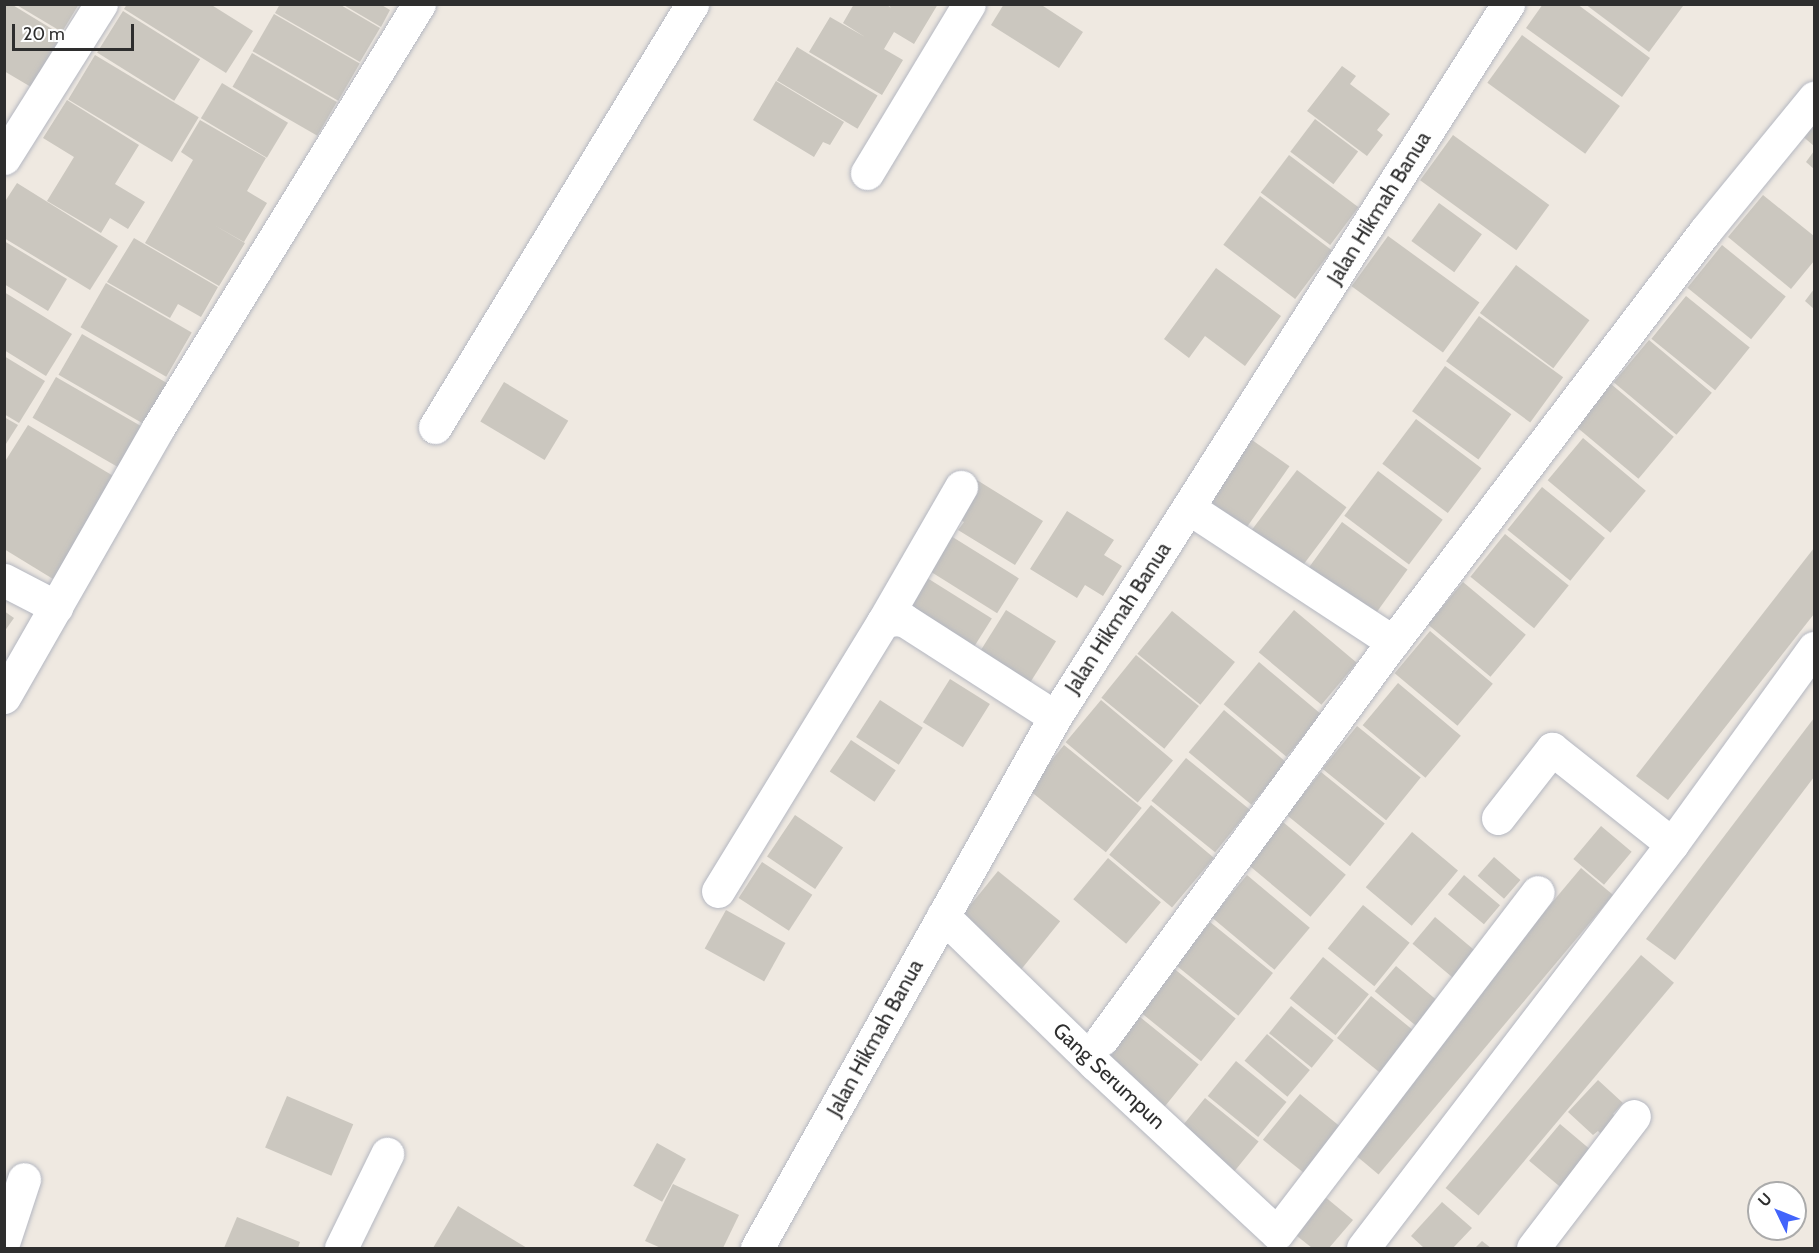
<!DOCTYPE html>
<html>
<head>
<meta charset="utf-8">
<style>
	body { margin:0 }
	#map { position:relative; width:1819px; height:1253px; overflow:hidden; background:#efe9e1; font-family:Cabin,sans-serif }
	div>[style] { position:absolute }
	.building>* { inset:0; background:#cbc7bf; transform-origin:0 0 }
	.roads { filter:drop-shadow(0 0 2px #b4b7c1) drop-shadow(0 0 2px #b4b7c1) }
	.minor>* { height:33px; margin:-16.5px; padding:0 16.5px; transform-origin:16.5px; border-radius:16.5px; background:#fff }
	span { translate:-50% -50%; white-space:nowrap; text-align:center; line-height:1.15; -webkit-text-stroke:4.5px #fff; paint-order:stroke }
	.street-label { font-size:21px; color:#2e2e2e }
	.frame { position:absolute; inset:0; border:6px solid #2e2e2e; pointer-events:none }
	.north { position:absolute; left:1747px; top:1181px; width:60px; height:60px; box-sizing:border-box; background:#fff; border:2px solid #ababab; border-radius:50%; rotate:313deg; font-size:16px; font-weight:700; line-height:24px; text-align:center; color:#2e2e2e }
	.north::after { content:''; display:block; margin:auto; width:21px; height:27px; background:#4264fb; clip-path:polygon(50% 0,100% 100%,50% 72%,0 100%) }
	.scale { position:absolute; left:12px; top:24px; width:122px; height:27px; box-sizing:border-box; border:3px solid #2e2e2e; border-top:0; padding-left:8px; font-size:18px; line-height:21px; white-space:nowrap; color:#2e2e2e; -webkit-text-stroke:4px #fff; paint-order:stroke }
</style>
</head>
<body>
<div id="map">
	<div class="building">
		<i style="clip-path:polygon(4px 4px,11px 4px,62px 35px,31px 87px,4px 71px)"></i>
		<i style="clip-path:polygon(15px 4px,79px 4px,62px 32px)"></i>
		<i style="clip-path:polygon(127px 4px,210px 4px,253px 31px,226px 73px,124px 9px)"></i>
		<i style="clip-path:polygon(280px 4px,339px 4px,380px 28px,360px 62px,275px 13px)"></i>
		<i style="clip-path:polygon(342px 4px,380px 4px,390px 10px,381px 27px)"></i>
		<i style="clip-path:polygon(854px 4px,886px 4px,891px 8px,888px 4px,938px 4px,914px 44px,894px 32px,884px 49px,903px 60px,882px 95px,809px 52px,830px 17px,865px 37px,843px 23px)"></i>
		<i style="clip-path:polygon(1004px 4px,1040px 4px,1083px 32px,1059px 68px,991px 25px)"></i>
		<i style="clip-path:polygon(1543px 4px,1577px 4px,1650px 58px,1622px 97px,1526px 28px)"></i>
		<i style="clip-path:polygon(1585px 4px,1681px 4px,1683px 6px,1649px 52px)"></i>
		<i style="left:123px;top:11px;width:91px;height:49px;rotate:32deg"></i>
		<i style="left:274px;top:14px;width:99px;height:43px;rotate:30deg"></i>
		<i style="left:1522px;top:35px;width:121px;height:59px;rotate:36deg"></i>
		<i style="left:797px;top:47px;width:94px;height:39px;rotate:31deg"></i>
		<i style="left:252px;top:53px;width:98px;height:39px;rotate:30deg"></i>
		<i style="left:95px;top:55px;width:121px;height:52px;rotate:31deg"></i>
		<i style="clip-path:polygon(1342px 66px,1356px 76px,1350px 84px,1390px 114px,1377px 130px,1383px 135px,1367px 156px,1307px 111px)"></i>
		<i style="clip-path:polygon(776px 81px,844px 122px,830px 145px,823px 142px,814px 157px,753px 120px)"></i>
		<i style="left:222px;top:83px;width:77px;height:41px;rotate:31deg"></i>
		<i style="clip-path:polygon(67px 100px,139px 145px,115px 184px,145px 202px,128px 229px,110px 218px,101px 233px,47px 201px,74px 157px,43px 138px)"></i>
		<i style="clip-path:polygon(1814px 116px,1814px 146px,1800px 134px)"></i>
		<i style="left:1315px;top:119px;width:54px;height:41px;rotate:37deg"></i>
		<i style="clip-path:polygon(200px 120px,266px 158px,247px 191px,267px 203px,244px 242px,214px 225px,245px 243px,219px 286px,145px 243px,193px 160px,181px 152px)"></i>
		<i style="left:1453px;top:135px;width:119px;height:56px;rotate:36deg"></i>
		<i style="clip-path:polygon(1814px 151px,1814px 169px,1806px 162px)"></i>
		<i style="left:1289px;top:155px;width:87px;height:47px;rotate:37deg"></i>
		<i style="clip-path:polygon(17px 183px,118px 246px,90px 290px,4px 238px,4px 203px)"></i>
		<i style="clip-path:polygon(1763px 195px,1814px 236px,1814px 261px,1791px 289px,1728px 237px)"></i>
		<i style="left:1260px;top:196px;width:90px;height:61px;rotate:37deg"></i>
		<i style="left:1439px;top:203px;width:53px;height:47px;rotate:36deg"></i>
		<i style="left:1388px;top:236px;width:113px;height:62px;rotate:36deg"></i>
		<i style="clip-path:polygon(134px 238px,218px 287px,201px 317px,178px 304px,170px 318px,107px 282px)"></i>
		<i style="clip-path:polygon(4px 241px,67px 279px,48px 311px,4px 284px)"></i>
		<i style="left:1722px;top:245px;width:82px;height:55px;rotate:39deg"></i>
		<i style="left:1516px;top:265px;width:92px;height:60px;rotate:37deg"></i>
		<i style="clip-path:polygon(1216px 268px,1281px 316px,1245px 366px,1205px 336px,1189px 358px,1164px 339px)"></i>
		<i style="left:106px;top:283px;width:99px;height:51px;rotate:30deg"></i>
		<i style="clip-path:polygon(1814px 289px,1814px 309px,1805px 301px)"></i>
		<i style="clip-path:polygon(4px 292px,72px 334px,46px 376px,4px 350px)"></i>
		<i style="left:1686px;top:296px;width:82px;height:55px;rotate:39deg"></i>
		<i style="left:1479px;top:316px;width:104px;height:56px;rotate:36deg"></i>
		<i style="left:82px;top:334px;width:98px;height:47px;rotate:30deg"></i>
		<i style="left:1649px;top:340px;width:82px;height:55px;rotate:40deg"></i>
		<i style="clip-path:polygon(4px 356px,45px 381px,19px 423px,4px 414px)"></i>
		<i style="left:1445px;top:366px;width:82px;height:56px;rotate:36deg"></i>
		<i style="left:56px;top:377px;width:99px;height:47px;rotate:30deg"></i>
		<i style="left:504px;top:382px;width:75px;height:46px;rotate:31deg"></i>
		<i style="left:1611px;top:384px;width:82px;height:55px;rotate:40deg"></i>
		<i style="clip-path:polygon(4px 417px,18px 425px,4px 447px)"></i>
		<i style="left:1416px;top:419px;width:82px;height:56px;rotate:37deg"></i>
		<i style="clip-path:polygon(28px 425px,115px 477px,53px 579px,4px 549px,4px 463px)"></i>
		<i style="left:1242px;top:433px;width:58px;height:83px;rotate:35deg"></i>
		<i style="left:1583px;top:438px;width:82px;height:55px;rotate:40deg"></i>
		<i style="left:1297px;top:470px;width:62px;height:84px;rotate:37deg"></i>
		<i style="left:1378px;top:471px;width:81px;height:56px;rotate:37deg"></i>
		<i style="clip-path:polygon(972px 477px,1043px 521px,1015px 565px,958px 530px,964px 522px,949px 513px)"></i>
		<i style="left:1542px;top:487px;width:81px;height:55px;rotate:39deg"></i>
		<i style="clip-path:polygon(1067px 511px,1114px 540px,1104px 555px,1122px 566px,1103px 596px,1085px 585px,1077px 598px,1030px 569px)"></i>
		<i style="left:1342px;top:522px;width:81px;height:56px;rotate:36deg"></i>
		<i style="left:1505px;top:534px;width:82px;height:55px;rotate:39deg"></i>
		<i style="left:951px;top:536px;width:80px;height:41px;rotate:32deg"></i>
		<i style="clip-path:polygon(1814px 548px,1814px 614px,1668px 800px,1636px 776px)"></i>
		<i style="left:924px;top:576px;width:80px;height:43px;rotate:32deg"></i>
		<i style="left:1463px;top:582px;width:82px;height:55px;rotate:40deg"></i>
		<i style="left:1006px;top:610px;width:59px;height:57px;rotate:32deg"></i>
		<i style="left:1294px;top:610px;width:82px;height:55px;rotate:40deg"></i>
		<i style="clip-path:polygon(4px 611px,14px 618px,4px 632px)"></i>
		<i style="left:1172px;top:611px;width:81px;height:55px;rotate:39deg"></i>
		<i style="left:1430px;top:631px;width:82px;height:55px;rotate:40deg"></i>
		<i style="left:1136px;top:655px;width:81px;height:55px;rotate:39deg"></i>
		<i style="left:1259px;top:662px;width:82px;height:55px;rotate:40deg"></i>
		<i style="left:950px;top:679px;width:47px;height:51px;rotate:32deg"></i>
		<i style="left:1398px;top:683px;width:82px;height:55px;rotate:40deg"></i>
		<i style="left:880px;top:700px;width:51px;height:44px;rotate:33deg"></i>
		<i style="left:1101px;top:700px;width:94px;height:55px;rotate:40deg"></i>
		<i style="left:1224px;top:710px;width:82px;height:55px;rotate:40deg"></i>
		<i style="clip-path:polygon(1814px 718px,1814px 777px,1675px 960px,1646px 939px)"></i>
		<i style="left:1357px;top:726px;width:82px;height:55px;rotate:39deg"></i>
		<i style="left:851px;top:740px;width:54px;height:38px;rotate:34deg"></i>
		<i style="left:1064px;top:745px;width:100px;height:57px;rotate:39deg"></i>
		<i style="left:1186px;top:758px;width:82px;height:55px;rotate:39deg"></i>
		<i style="left:1321px;top:772px;width:82px;height:55px;rotate:39deg"></i>
		<i style="left:1151px;top:805px;width:82px;height:65px;rotate:40deg"></i>
		<i style="left:795px;top:815px;width:58px;height:50px;rotate:34deg"></i>
		<i style="left:1283px;top:822px;width:82px;height:55px;rotate:40deg"></i>
		<i style="left:1601px;top:826px;width:40px;height:43px;rotate:40deg"></i>
		<i style="left:1412px;top:832px;width:60px;height:72px;rotate:40deg"></i>
		<i style="left:1494px;top:857px;width:35px;height:25px;rotate:41deg"></i>
		<i style="left:1108px;top:858px;width:69px;height:54px;rotate:40deg"></i>
		<i style="left:762px;top:862px;width:60px;height:43px;rotate:33deg"></i>
		<i style="left:1581px;top:868px;width:42px;height:365px;rotate:40deg"></i>
		<i style="left:998px;top:871px;width:80px;height:65px;rotate:39deg"></i>
		<i style="left:1247px;top:875px;width:82px;height:55px;rotate:40deg"></i>
		<i style="left:1464px;top:875px;width:47px;height:25px;rotate:40deg"></i>
		<i style="left:1363px;top:905px;width:60px;height:56px;rotate:39deg"></i>
		<i style="left:726px;top:910px;width:68px;height:44px;rotate:29deg"></i>
		<i style="left:1435px;top:917px;width:57px;height:35px;rotate:40deg"></i>
		<i style="left:1210px;top:922px;width:81px;height:55px;rotate:39deg"></i>
		<i style="left:1641px;top:955px;width:43px;height:304px;rotate:40deg"></i>
		<i style="left:1323px;top:957px;width:59px;height:53px;rotate:39deg"></i>
		<i style="left:1396px;top:966px;width:60px;height:33px;rotate:40deg"></i>
		<i style="left:1172px;top:967px;width:82px;height:55px;rotate:39deg"></i>
		<i style="left:1371px;top:996px;width:59px;height:54px;rotate:39deg"></i>
		<i style="left:1291px;top:1006px;width:55px;height:35px;rotate:39deg"></i>
		<i style="left:1135px;top:1013px;width:82px;height:54px;rotate:39deg"></i>
		<i style="left:1267px;top:1034px;width:56px;height:35px;rotate:40deg"></i>
		<i style="left:1236px;top:1061px;width:65px;height:45px;rotate:39deg"></i>
		<i style="clip-path:polygon(1598px 1080px,1623px 1103px,1613px 1114px,1619px 1119px,1603px 1136px,1598px 1131px,1593px 1135px,1568px 1112px)"></i>
		<i style="left:1300px;top:1094px;width:58px;height:59px;rotate:39deg"></i>
		<i style="left:287px;top:1096px;width:72px;height:56px;rotate:23deg"></i>
		<i style="left:1205px;top:1098px;width:69px;height:44px;rotate:39deg"></i>
		<i style="left:1560px;top:1124px;width:45px;height:48px;rotate:40deg"></i>
		<i style="left:657px;top:1143px;width:33px;height:49px;rotate:29deg"></i>
		<i style="clip-path:polygon(673px 1184px,739px 1215px,723px 1248px,661px 1248px,645px 1241px)"></i>
		<i style="clip-path:polygon(1318px 1191px,1353px 1220px,1329px 1248px,1312px 1248px,1287px 1228px)"></i>
		<i style="clip-path:polygon(1442px 1202px,1472px 1228px,1453px 1248px,1424px 1248px,1411px 1236px)"></i>
		<i style="clip-path:polygon(458px 1206px,527px 1248px,433px 1248px)"></i>
		<i style="clip-path:polygon(237px 1217px,300px 1242px,298px 1248px,224px 1248px)"></i>
		<i style="clip-path:polygon(1482px 1241px,1491px 1248px,1475px 1248px)"></i>
	</div>
	<div class="roads">
		<div class="minor">
			<i style="left:4px;top:158px;width:182px;rotate:-57.8deg"></i>
			<i style="left:867px;top:173px;width:197px;rotate:-58.9deg"></i>
			<i style="left:435px;top:427px;width:495px;rotate:-58.7deg"></i>
			<i style="left:1189px;top:508px;width:244px;rotate:33.3deg"></i>
			<i style="left:4px;top:580px;width:59px;rotate:27.4deg"></i>
			<i style="left:883px;top:622px;width:156px;rotate:-60deg"></i>
			<i style="left:4px;top:697px;width:310px;rotate:-60.2deg"></i>
			<i style="left:158px;top:428px;width:498px;rotate:-58.4deg"></i>
			<i style="left:1498px;top:818px;width:88px;rotate:-52deg"></i>
			<i style="left:1552px;top:749px;width:153px;rotate:38.4deg"></i>
			<i style="left:718px;top:891px;width:316px;rotate:-58.5deg"></i>
			<i style="left:883px;top:622px;width:11px;rotate:-15deg"></i>
			<i style="left:894px;top:619px;width:10px;rotate:6deg"></i>
			<i style="left:904px;top:620px;width:179px;rotate:32.7deg"></i>
			<i style="left:943px;top:916px;width:212px;rotate:44.2deg"></i>
			<i style="left:1095px;top:1064px;width:248px;rotate:42.9deg"></i>
			<i style="left:1277px;top:1233px;width:429px;rotate:-52.6deg"></i>
			<i style="left:1102px;top:1039px;width:492px;rotate:-53.8deg"></i>
			<i style="left:1393px;top:642px;width:517px;rotate:-52.78deg"></i>
			<i style="left:1706px;top:230px;width:171px;rotate:-50.7deg"></i>
			<i style="left:4px;top:1240px;width:64px;rotate:-71.8deg"></i>
			<i style="left:341px;top:1248px;width:105px;rotate:-63.9deg"></i>
			<i style="left:757px;top:1248px;width:609px;rotate:-60.7deg"></i>
			<i style="left:1055px;top:717px;width:845px;rotate:-57.57deg"></i>
			<i style="left:1363px;top:1248px;width:509px;rotate:-52.59deg"></i>
			<i style="left:1672px;top:844px;width:242px;rotate:-54.1deg"></i>
			<i style="left:1533px;top:1248px;width:166px;rotate:-52.6deg"></i>
		</div>
	</div>
	<div class="street-label">
		<span style="left:1379px;top:208px;rotate:-58deg">Jalan Hikmah Banua</span>
		<span style="left:1118px;top:618px;rotate:-57deg">Jalan Hikmah Banua</span>
		<span style="left:875px;top:1038px;rotate:-61deg">Jalan Hikmah Banua</span>
		<span style="left:1109px;top:1076px;rotate:43deg">Gang Serumpun</span>
	</div>
	<div class="frame"></div>
	<div class="north">U</div>
	<div class="scale">20 m</div>
</div>
</body>
</html>
